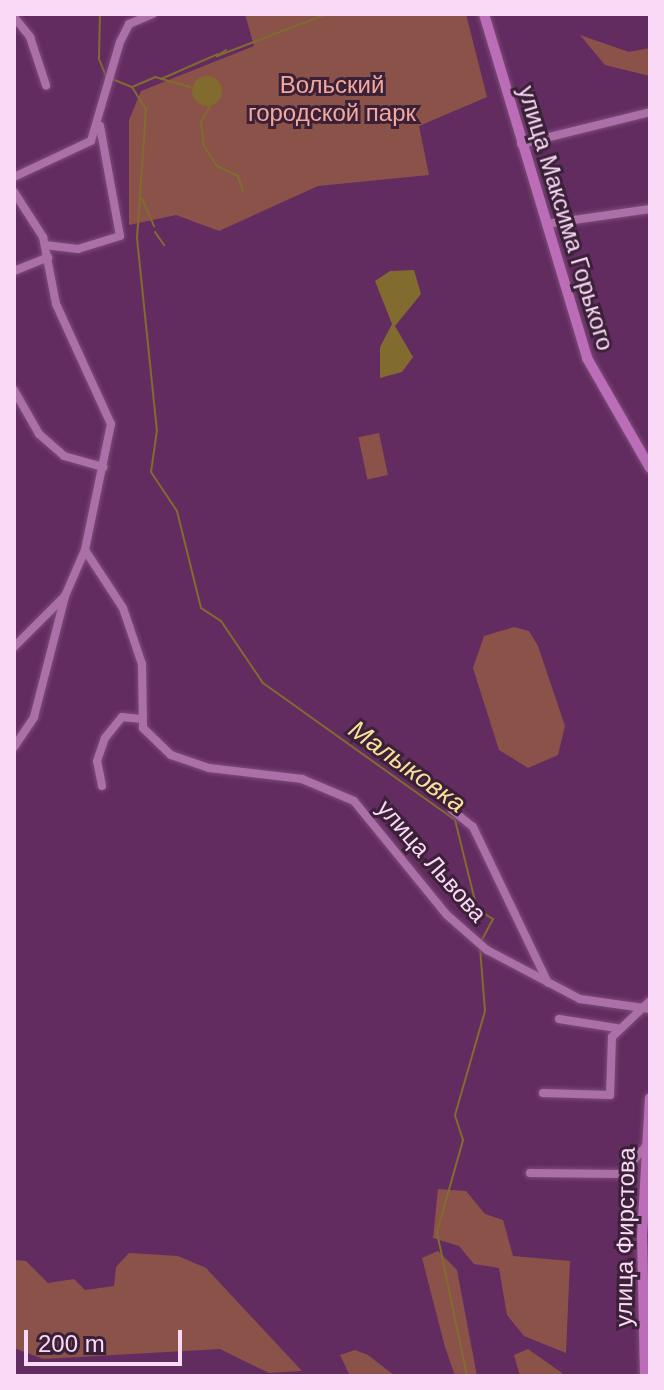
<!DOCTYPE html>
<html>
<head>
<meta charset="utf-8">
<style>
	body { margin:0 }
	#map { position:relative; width:664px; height:1390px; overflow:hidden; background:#632c60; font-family:Helvetica,sans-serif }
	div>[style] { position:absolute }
	.green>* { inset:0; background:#8b524a; transform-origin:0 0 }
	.water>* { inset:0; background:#816b2f }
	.round { border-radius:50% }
	.stream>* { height:2px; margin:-1px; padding:0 1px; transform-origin:1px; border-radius:1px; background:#816b2f }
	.roads { filter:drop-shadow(0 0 2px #7c4c79) drop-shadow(0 0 2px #7c4c79) }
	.minor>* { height:8px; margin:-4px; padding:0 4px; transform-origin:4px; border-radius:4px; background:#ab70a7 }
	.major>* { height:10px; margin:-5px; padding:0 5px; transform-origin:5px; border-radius:5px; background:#bb6eb7 }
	span { translate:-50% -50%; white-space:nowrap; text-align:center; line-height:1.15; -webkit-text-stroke:6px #3a2138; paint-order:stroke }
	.park-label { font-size:24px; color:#f4a99d }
	.street-label { font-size:24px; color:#fad9f6 }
	.water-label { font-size:26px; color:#fadf9b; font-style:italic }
	.frame { position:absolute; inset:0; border:16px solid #fad9f6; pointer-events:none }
	.scale { position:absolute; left:24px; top:1330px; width:158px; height:36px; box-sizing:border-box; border:4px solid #fad9f6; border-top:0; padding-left:10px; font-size:24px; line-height:28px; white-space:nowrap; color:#fad9f6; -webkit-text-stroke:6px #3a2138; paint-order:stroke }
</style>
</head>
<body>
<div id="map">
	<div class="green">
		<i style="clip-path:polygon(245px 14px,466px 14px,487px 97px,419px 126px,429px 175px,318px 186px,219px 231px,176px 215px,129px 225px,129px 120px,141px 91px,254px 46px)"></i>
		<i style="clip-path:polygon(580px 35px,629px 52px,650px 48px,650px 76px,605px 65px)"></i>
		<i style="left:379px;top:433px;width:43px;height:21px;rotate:78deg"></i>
		<i style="clip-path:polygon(514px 627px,529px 631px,538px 646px,565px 726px,558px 755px,528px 768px,499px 750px,473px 668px,484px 636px)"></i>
		<i style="clip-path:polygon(438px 1189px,466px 1191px,485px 1214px,503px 1220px,513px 1256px,570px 1261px,566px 1353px,524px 1336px,507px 1315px,499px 1268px,474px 1264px,459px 1246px,433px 1238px)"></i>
		<i style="clip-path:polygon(438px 1251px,457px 1270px,477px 1376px,455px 1376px,445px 1347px,422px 1258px)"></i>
		<i style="clip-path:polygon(129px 1253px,178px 1256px,206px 1268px,302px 1371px,269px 1373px,220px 1349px,43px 1359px,14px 1348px,14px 1260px,26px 1261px,48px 1283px,74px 1279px,85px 1290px,114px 1286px,116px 1267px)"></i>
		<i style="clip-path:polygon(528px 1349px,562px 1373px,561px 1375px,520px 1376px,514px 1355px)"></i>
		<i style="clip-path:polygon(355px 1350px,368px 1355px,395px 1376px,350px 1376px,340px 1355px)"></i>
	</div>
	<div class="water">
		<i class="round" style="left:192px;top:76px;width:30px;height:30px"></i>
		<i style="clip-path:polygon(414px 270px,421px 294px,395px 326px,413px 357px,402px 372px,380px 378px,380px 347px,392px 324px,375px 281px,390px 271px)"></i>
	</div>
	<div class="stream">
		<i style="left:100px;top:14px;width:45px;rotate:91.3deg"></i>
		<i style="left:99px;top:59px;width:18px;rotate:68deg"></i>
		<i style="left:226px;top:50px;width:11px;rotate:146deg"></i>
		<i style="left:217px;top:56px;width:118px;rotate:-20.9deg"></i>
		<i style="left:112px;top:79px;width:22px;rotate:22deg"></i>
		<i style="left:132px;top:87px;width:26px;rotate:58deg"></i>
		<i style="left:146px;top:109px;width:129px;rotate:94deg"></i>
		<i style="left:137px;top:238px;width:193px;rotate:84.1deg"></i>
		<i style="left:157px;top:430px;width:42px;rotate:98.1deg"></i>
		<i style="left:151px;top:472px;width:47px;rotate:56.3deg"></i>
		<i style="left:177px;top:511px;width:100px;rotate:76.1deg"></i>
		<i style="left:201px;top:608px;width:24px;rotate:33deg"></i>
		<i style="left:221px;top:621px;width:75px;rotate:55.9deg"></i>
		<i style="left:263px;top:683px;width:236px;rotate:35.5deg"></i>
		<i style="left:455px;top:820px;width:92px;rotate:76.1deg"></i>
		<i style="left:477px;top:909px;width:19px;rotate:32deg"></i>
		<i style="left:493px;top:919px;width:26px;rotate:118deg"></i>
		<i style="left:161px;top:79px;width:62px;rotate:-23.7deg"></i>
		<i style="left:132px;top:87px;width:25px;rotate:-23deg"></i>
		<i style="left:155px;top:77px;width:37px;rotate:16deg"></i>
		<i style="left:210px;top:106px;width:18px;rotate:119deg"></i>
		<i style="left:201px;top:122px;width:24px;rotate:83deg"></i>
		<i style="left:204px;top:146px;width:24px;rotate:57deg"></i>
		<i style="left:217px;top:166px;width:23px;rotate:25deg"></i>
		<i style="left:238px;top:176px;width:16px;rotate:72deg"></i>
		<i style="left:142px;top:199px;width:30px;rotate:66deg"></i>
		<i style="left:155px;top:232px;width:16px;rotate:55deg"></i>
		<i style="left:467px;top:1376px;width:147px;rotate:-101.8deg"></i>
		<i style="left:437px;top:1232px;width:96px;rotate:-74.2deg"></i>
		<i style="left:463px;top:1140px;width:26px;rotate:-108deg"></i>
		<i style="left:455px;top:1115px;width:108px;rotate:-73.9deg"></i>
		<i style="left:485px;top:1011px;width:63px;rotate:-94.5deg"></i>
	</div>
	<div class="roads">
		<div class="minor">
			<i style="left:14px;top:17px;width:26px;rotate:51deg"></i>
			<i style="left:30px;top:37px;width:51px;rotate:71.6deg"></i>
			<i style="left:521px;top:144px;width:133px;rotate:-13.9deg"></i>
			<i style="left:14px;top:177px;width:85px;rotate:-25.1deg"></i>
			<i style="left:91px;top:141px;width:103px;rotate:-73.7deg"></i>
			<i style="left:120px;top:42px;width:20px;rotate:-63deg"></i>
			<i style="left:129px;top:24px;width:26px;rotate:-23deg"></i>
			<i style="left:14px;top:192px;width:54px;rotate:57.2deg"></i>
			<i style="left:43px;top:237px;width:68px;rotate:79deg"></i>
			<i style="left:56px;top:304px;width:132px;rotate:65.4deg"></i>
			<i style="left:111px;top:424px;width:129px;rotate:101.7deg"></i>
			<i style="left:85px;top:550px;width:69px;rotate:56.8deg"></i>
			<i style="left:123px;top:608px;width:59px;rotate:71.3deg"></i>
			<i style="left:142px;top:664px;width:64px;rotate:89.1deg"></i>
			<i style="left:143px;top:728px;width:39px;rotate:44deg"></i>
			<i style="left:171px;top:755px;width:40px;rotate:18.9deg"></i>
			<i style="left:209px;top:768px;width:94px;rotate:6.7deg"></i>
			<i style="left:302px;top:779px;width:56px;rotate:22.9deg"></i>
			<i style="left:354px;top:801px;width:147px;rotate:50.8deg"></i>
			<i style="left:447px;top:915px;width:53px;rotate:41.2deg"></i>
			<i style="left:487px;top:950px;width:105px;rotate:27.8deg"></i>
			<i style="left:580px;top:999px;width:71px;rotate:8.1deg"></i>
			<i style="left:546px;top:224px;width:105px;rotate:-8.2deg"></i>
			<i style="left:45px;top:245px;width:33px;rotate:7deg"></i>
			<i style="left:78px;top:249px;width:44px;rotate:-17.2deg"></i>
			<i style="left:120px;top:236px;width:112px;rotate:-100.3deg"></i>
			<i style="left:14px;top:271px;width:37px;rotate:-22deg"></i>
			<i style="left:14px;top:390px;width:51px;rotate:60.4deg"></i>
			<i style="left:39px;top:434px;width:33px;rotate:41deg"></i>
			<i style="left:64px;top:456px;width:41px;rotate:15.8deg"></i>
			<i style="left:14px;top:647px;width:72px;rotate:-45deg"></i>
			<i style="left:65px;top:596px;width:50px;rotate:-66.5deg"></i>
			<i style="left:14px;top:747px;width:36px;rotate:-56deg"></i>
			<i style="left:34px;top:717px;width:125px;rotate:-75.6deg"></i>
			<i style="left:102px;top:786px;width:25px;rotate:-101deg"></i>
			<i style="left:97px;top:761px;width:24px;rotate:-71deg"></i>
			<i style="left:105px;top:738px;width:27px;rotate:-51deg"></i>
			<i style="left:122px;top:717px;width:18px;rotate:6deg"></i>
			<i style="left:452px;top:810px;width:27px;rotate:39deg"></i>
			<i style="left:473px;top:827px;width:173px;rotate:64.3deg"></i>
			<i style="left:559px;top:1019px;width:58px;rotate:9deg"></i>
			<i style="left:543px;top:1093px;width:67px;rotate:1.7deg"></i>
			<i style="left:610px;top:1095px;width:58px;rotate:-88deg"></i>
			<i style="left:612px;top:1037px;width:52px;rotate:-43.5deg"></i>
			<i style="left:530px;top:1173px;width:91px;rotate:0.6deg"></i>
			<i style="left:621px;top:1174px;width:38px;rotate:-48deg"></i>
		</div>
		<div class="major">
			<i style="left:484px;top:14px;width:359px;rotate:73.3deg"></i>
			<i style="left:587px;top:358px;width:127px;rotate:60.2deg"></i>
			<i style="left:645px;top:1376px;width:139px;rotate:-91.2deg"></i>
			<i style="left:642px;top:1237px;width:139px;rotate:-86.7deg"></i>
		</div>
	</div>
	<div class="park-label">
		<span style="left:332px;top:99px">Вольский<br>городской парк</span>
	</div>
	<div class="street-label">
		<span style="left:566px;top:218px;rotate:73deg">улица Максима Горького</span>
		<span style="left:432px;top:861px;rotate:49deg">улица Львова</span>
		<span style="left:625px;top:1237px;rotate:-89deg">улица Фирстова</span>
	</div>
	<div class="water-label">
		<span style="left:407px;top:767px;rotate:36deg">Малыковка</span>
	</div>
	<div class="frame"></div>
	<div class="scale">200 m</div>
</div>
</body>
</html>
